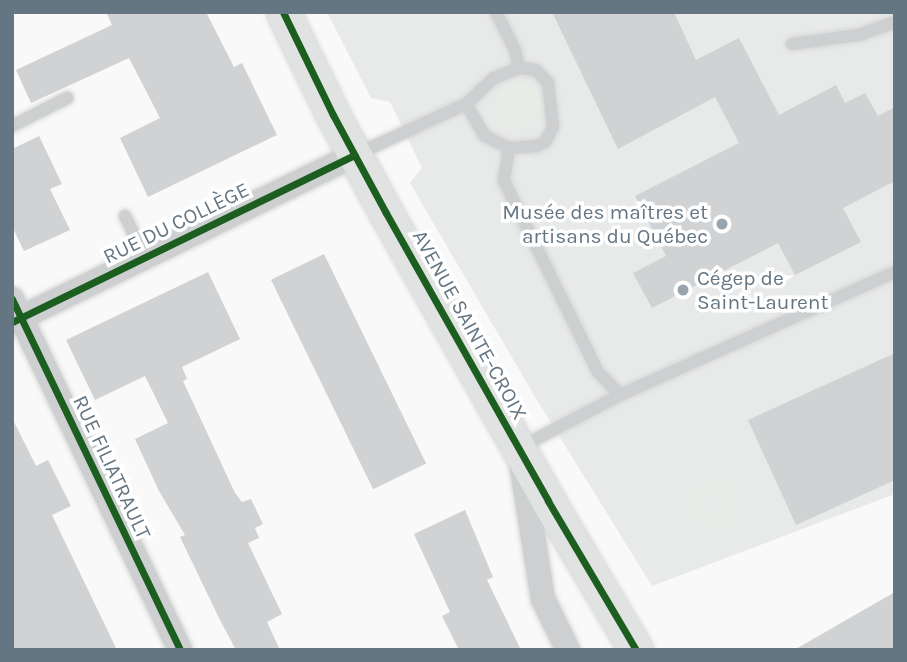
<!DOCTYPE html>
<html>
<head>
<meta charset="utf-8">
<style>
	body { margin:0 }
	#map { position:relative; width:907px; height:662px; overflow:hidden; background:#f9f9f9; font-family:Karla,sans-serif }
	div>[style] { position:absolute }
	.built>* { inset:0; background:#e8e9e9 }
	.green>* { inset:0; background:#e8ebe6 }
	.round { border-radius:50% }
	.building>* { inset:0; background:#d0d2d3; transform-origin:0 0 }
	.roads { filter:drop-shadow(0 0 2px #d5d6d7) drop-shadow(0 0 2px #d5d6d7) }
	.lane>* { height:12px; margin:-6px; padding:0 6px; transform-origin:6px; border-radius:6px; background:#cecfd0 }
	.street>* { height:24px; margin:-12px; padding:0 12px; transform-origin:12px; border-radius:12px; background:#cecfd0 }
	.secondary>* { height:33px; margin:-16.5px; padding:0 16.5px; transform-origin:16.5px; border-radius:16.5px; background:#e1e2e2 }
	.cycleway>* { height:7px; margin:-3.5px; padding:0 3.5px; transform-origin:3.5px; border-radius:3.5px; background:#1b5e20 }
	.dots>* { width:19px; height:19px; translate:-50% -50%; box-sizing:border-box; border:4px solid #fff; border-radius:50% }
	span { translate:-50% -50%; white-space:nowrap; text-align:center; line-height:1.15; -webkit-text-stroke:7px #fff; paint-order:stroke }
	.poi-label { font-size:21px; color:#657683 }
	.right { translate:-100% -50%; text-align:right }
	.left { translate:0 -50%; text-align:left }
	.street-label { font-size:21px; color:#657683 }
	.frame { position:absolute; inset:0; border:14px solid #657683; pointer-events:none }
</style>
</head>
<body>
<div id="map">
	<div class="built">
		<i style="clip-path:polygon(327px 12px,895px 12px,895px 494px,652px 586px,535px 397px,410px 183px,422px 168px,390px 102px,371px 98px)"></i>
	</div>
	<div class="green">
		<i class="round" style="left:494px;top:82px;width:48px;height:48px"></i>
		<i style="clip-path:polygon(evenodd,708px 476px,729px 479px,741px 496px,738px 516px,723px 529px,702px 527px,688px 510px,691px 489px,708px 476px,715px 490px,724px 493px,727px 498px,720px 509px,709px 514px,705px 505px,715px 490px)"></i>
	</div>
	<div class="building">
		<i style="clip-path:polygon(106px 12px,206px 12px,234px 67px,242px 63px,277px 135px,148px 197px,120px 138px,160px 118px,129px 58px,31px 103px,16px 70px,112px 25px)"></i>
		<i style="clip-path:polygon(552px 12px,674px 12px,696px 60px,739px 38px,779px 115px,836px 85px,845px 103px,865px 93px,878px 116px,895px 107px,895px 181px,843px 208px,861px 242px,795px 275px,778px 243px,652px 308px,633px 273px,666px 256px,635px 196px,739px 143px,715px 97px,618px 149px)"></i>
		<i style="clip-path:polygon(39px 136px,62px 184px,50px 189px,70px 230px,24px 251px,12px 226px,12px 149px)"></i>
		<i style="left:324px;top:254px;width:233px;height:59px;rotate:64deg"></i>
		<i style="clip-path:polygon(208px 272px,240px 339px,182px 367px,187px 379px,183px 381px,235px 493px,242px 502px,251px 499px,263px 524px,255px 528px,259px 538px,248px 543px,282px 614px,267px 622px,280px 650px,236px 650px,220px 620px,180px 537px,185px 535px,159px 491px,135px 439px,168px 423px,145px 376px,95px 400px,66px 340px)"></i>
		<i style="clip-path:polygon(895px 353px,895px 480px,796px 525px,748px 420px)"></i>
		<i style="clip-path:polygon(12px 418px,36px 466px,48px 460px,71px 506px,52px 515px,117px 650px,12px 650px)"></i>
		<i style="clip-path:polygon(465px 510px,493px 577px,487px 580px,521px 650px,459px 650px,442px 616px,450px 612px,414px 534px)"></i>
		<i style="clip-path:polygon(895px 592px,895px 650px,794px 650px)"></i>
	</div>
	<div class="roads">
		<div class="lane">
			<i style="left:496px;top:12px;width:42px;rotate:63.4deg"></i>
			<i style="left:515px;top:50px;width:18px;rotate:77deg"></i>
			<i style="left:792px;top:44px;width:68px;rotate:-7.7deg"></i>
			<i style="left:859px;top:35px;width:38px;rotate:-20deg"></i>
			<i style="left:12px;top:126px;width:62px;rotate:-27deg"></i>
			<i style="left:509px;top:148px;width:33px;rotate:99deg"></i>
			<i style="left:504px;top:181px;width:213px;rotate:63.8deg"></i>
			<i style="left:598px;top:372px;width:32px;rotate:46deg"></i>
			<i style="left:355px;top:155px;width:122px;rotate:-24.7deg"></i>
			<i style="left:466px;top:104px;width:38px;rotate:-43deg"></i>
			<i style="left:494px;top:78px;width:27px;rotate:-22deg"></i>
			<i style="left:519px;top:68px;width:17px;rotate:7deg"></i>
			<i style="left:536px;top:70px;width:18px;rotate:47deg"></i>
			<i style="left:548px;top:83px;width:44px;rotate:83.5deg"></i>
			<i style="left:553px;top:127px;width:17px;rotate:118deg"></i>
			<i style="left:545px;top:142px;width:9px;rotate:153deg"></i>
			<i style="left:537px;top:146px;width:28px;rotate:176deg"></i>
			<i style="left:509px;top:148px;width:27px;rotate:-153deg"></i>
			<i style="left:485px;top:136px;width:37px;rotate:-121deg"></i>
			<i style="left:125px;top:216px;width:46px;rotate:64deg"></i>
			<i style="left:519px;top:448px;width:114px;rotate:-27.7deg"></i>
			<i style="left:620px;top:395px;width:301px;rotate:-24.1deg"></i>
		</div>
		<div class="street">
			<i style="left:12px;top:299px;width:389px;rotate:64.4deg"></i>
			<i style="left:12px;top:322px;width:381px;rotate:-26deg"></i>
			<i style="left:521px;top:462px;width:139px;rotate:80.9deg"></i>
			<i style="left:543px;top:599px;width:57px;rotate:63.9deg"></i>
		</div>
		<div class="secondary">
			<i style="left:283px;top:12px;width:114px;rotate:64.1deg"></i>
			<i style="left:333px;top:115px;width:111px;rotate:61.6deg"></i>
			<i style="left:386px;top:213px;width:330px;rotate:60.6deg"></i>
			<i style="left:548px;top:501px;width:173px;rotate:59.4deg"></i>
		</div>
	</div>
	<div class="cycleway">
		<i style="left:283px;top:12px;width:114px;rotate:64.1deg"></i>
		<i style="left:333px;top:115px;width:111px;rotate:61.6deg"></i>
		<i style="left:386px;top:213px;width:330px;rotate:60.6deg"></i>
		<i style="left:548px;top:501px;width:173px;rotate:59.4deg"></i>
		<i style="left:12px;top:299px;width:389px;rotate:64.4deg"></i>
		<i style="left:12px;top:322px;width:381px;rotate:-26deg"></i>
	</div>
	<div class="dots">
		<i style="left:722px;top:224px;background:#99a4ac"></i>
		<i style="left:683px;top:290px;background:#99a4ac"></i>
	</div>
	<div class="poi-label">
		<span class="right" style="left:708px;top:224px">Musée des maîtres et<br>artisans du Québec</span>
		<span class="left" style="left:697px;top:290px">Cégep de<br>Saint-Laurent</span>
	</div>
	<div class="street-label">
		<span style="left:176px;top:223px;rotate:-26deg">RUE DU COLLÈGE</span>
		<span style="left:470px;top:325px;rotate:61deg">AVENUE SAINTE-CROIX</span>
		<span style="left:112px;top:467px;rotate:65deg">RUE FILIATRAULT</span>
	</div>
	<div class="frame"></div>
</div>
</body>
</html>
